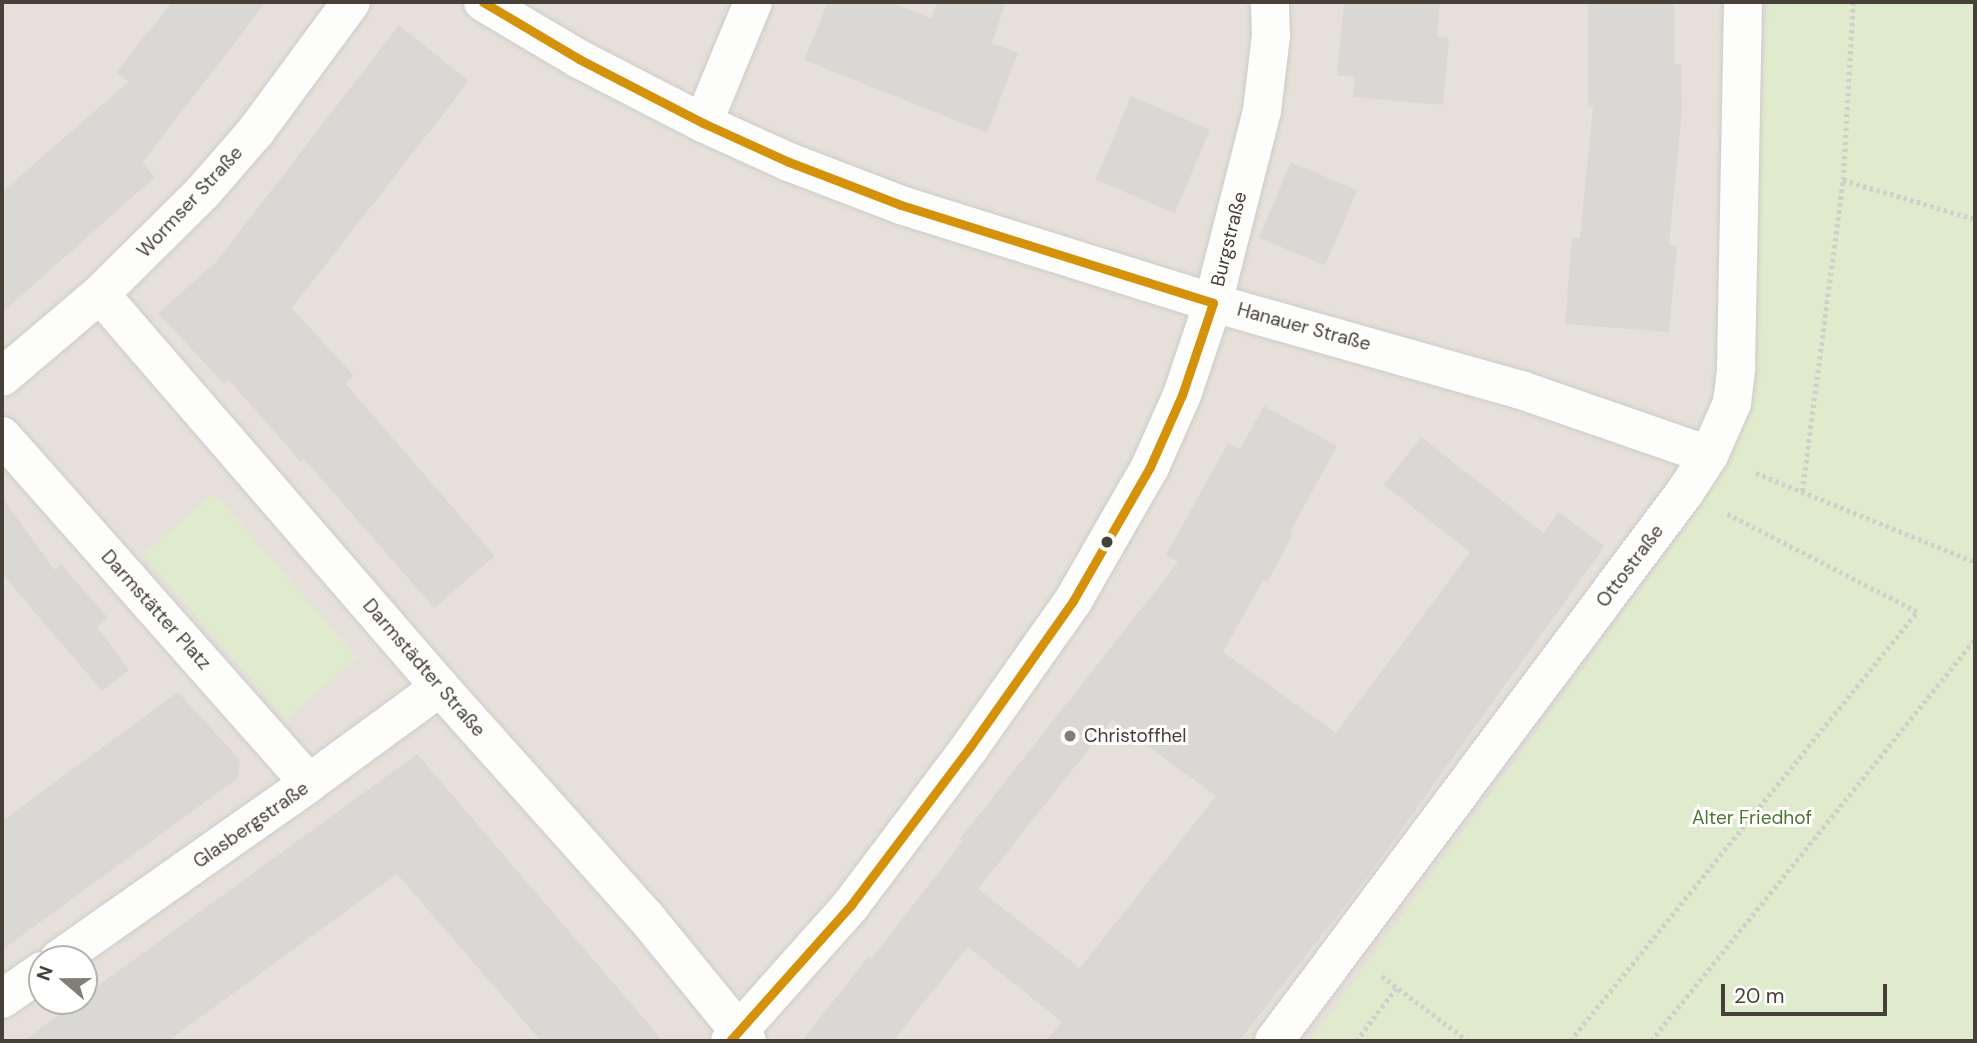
<!DOCTYPE html>
<html>
<head>
<meta charset="utf-8">
<style>
	body { margin:0 }
	#map { position:relative; width:1977px; height:1043px; overflow:hidden; background:#f1efeb; font-family:"DM Sans",sans-serif }
	div>[style] { position:absolute }
	.residential>* { inset:0; background:#e5e0da }
	.green>* { inset:0; background:#e0eacd; transform-origin:0 0 }
	.building>* { inset:0; background:#dad8d4; transform-origin:0 0 }
	.path>* { height:4.5px; margin-top:-2.25px; transform-origin:0; background:repeating-linear-gradient(90deg,#d1cfca 0 3.5px,transparent 0 7px) }
	.roads { filter:drop-shadow(0 0 2px #cdcbc7) drop-shadow(0 0 2px #cdcbc7) }
	.minor>* { height:38px; margin:-19px; padding:0 19px; transform-origin:19px; border-radius:19px; background:#fdfdfc }
	.bus-1>* { height:9px; margin:-4.5px; padding:0 4.5px; transform-origin:4.5px; border-radius:4.5px; background:#d4920b }
	.dots>* { width:19px; height:19px; translate:-50% -50%; box-sizing:border-box; border:4px solid #fff; border-radius:50% }
	span { translate:-50% -50%; white-space:nowrap; text-align:center; line-height:1.15; -webkit-text-stroke:6px #fff; paint-order:stroke }
	.street-label { font-size:19px; color:#474038 }
	.poi-label { font-size:19px; color:#474038 }
	.left { translate:0 -50%; text-align:left }
	.park-label { font-size:19px; color:#4d752e }
	.frame { position:absolute; inset:0; border:4px solid #474038; pointer-events:none }
	.north { position:absolute; left:28px; top:945px; width:70px; height:70px; box-sizing:border-box; background:#fff; border:2px solid #b5b3af; border-radius:50%; rotate:290deg; font-size:19px; font-weight:700; line-height:28px; text-align:center; color:#474038 }
	.north::after { content:''; display:block; margin:auto; width:24px; height:32px; background:#827d77; clip-path:polygon(50% 0,100% 100%,50% 72%,0 100%) }
	.scale { position:absolute; left:1721px; top:984px; width:166px; height:32px; box-sizing:border-box; border:4px solid #474038; border-top:0; padding-left:9px; font-size:21px; line-height:24px; white-space:nowrap; color:#474038; -webkit-text-stroke:5px #fff; paint-order:stroke }
</style>
</head>
<body>
<div id="map">
	<div class="residential">
		<i style="clip-path:polygon(evenodd,2px 2px,1975px 2px,1975px 1041px,2px 1041px,2px 2px,42px 959px,84px 959px,84px 1001px,42px 1001px,42px 959px)"></i>
	</div>
	<div class="green">
		<i style="clip-path:polygon(1768px 2px,1975px 2px,1975px 1041px,1310px 1041px,1677px 540px,1724px 468px,1741px 405px)"></i>
		<i style="left:214px;top:493px;width:218px;height:94px;rotate:49deg"></i>
	</div>
	<div class="building">
		<i style="clip-path:polygon(172px 2px,266px 2px,142px 163px,155px 177px,2px 313px,2px 192px,128px 82px,116px 72px)"></i>
		<i style="clip-path:polygon(828px 2px,890px 2px,931px 18px,937px 2px,1006px 2px,992px 43px,1018px 53px,987px 133px,804px 60px)"></i>
		<i style="clip-path:polygon(1344px 2px,1440px 2px,1437px 37px,1449px 38px,1443px 105px,1353px 97px,1355px 77px,1337px 75px)"></i>
		<i style="clip-path:polygon(1588px 2px,1674px 2px,1675px 64px,1681px 64px,1682px 112px,1669px 245px,1677px 246px,1669px 332px,1565px 324px,1572px 238px,1580px 238px,1593px 107px,1588px 107px)"></i>
		<i style="clip-path:polygon(399px 25px,469px 81px,292px 308px,354px 376px,345px 383px,495px 556px,434px 608px,304px 459px,301px 462px,229px 380px,224px 384px,158px 313px,216px 262px)"></i>
		<i style="left:1131px;top:96px;width:86px;height:91px;rotate:23deg"></i>
		<i style="left:1291px;top:162px;width:72px;height:82px;rotate:23deg"></i>
		<i style="clip-path:polygon(evenodd,1264px 406px,1337px 446px,1290px 532px,1293px 534px,1267px 583px,1263px 581px,1223px 652px,1336px 733px,1470px 552px,1384px 485px,1421px 437px,1544px 533px,1558px 512px,1605px 546px,1368px 876px,1239px 1041px,1046px 1041px,1062px 1022px,968px 947px,893px 1041px,802px 1041px,868px 957px,871px 959px,963px 841px,960px 839px,1178px 562px,1166px 555px,1228px 443px,1240px 449px,1264px 406px,1112px 720px,1216px 796px,1080px 968px,978px 889px,1112px 720px)"></i>
		<i style="clip-path:polygon(2px 498px,55px 570px,61px 564px,108px 618px,97px 627px,129px 670px,102px 691px,2px 574px)"></i>
		<i style="clip-path:polygon(178px 692px,240px 760px,238px 778px,2px 950px,2px 821px)"></i>
		<i style="clip-path:polygon(417px 754px,663px 1041px,541px 1041px,397px 874px,168px 1041px,23px 1041px,78px 1001px,84px 1001px,84px 996px)"></i>
	</div>
	<div class="path">
		<i style="left:1843px;top:180px;width:138px;rotate:16.5deg"></i>
		<i style="left:1756px;top:473px;width:236px;rotate:22.1deg"></i>
		<i style="left:1802px;top:491px;width:314px;rotate:-82.5deg"></i>
		<i style="left:1843px;top:180px;width:178px;rotate:-86.8deg"></i>
		<i style="left:1382px;top:976px;width:108px;rotate:37.1deg"></i>
		<i style="left:1356px;top:1041px;width:68px;rotate:-52.8deg"></i>
		<i style="left:1570px;top:1041px;width:552px;rotate:-51.03deg"></i>
		<i style="left:1917px;top:612px;width:214px;rotate:-152.7deg"></i>
		<i style="left:1651px;top:1041px;width:516px;rotate:-51.13deg"></i>
	</div>
	<div class="roads">
		<div class="minor">
			<i style="left:483px;top:2px;width:112px;rotate:30.7deg"></i>
			<i style="left:579px;top:59px;width:140px;rotate:27.3deg"></i>
			<i style="left:703px;top:123px;width:94px;rotate:24.4deg"></i>
			<i style="left:789px;top:162px;width:120px;rotate:21deg"></i>
			<i style="left:901px;top:205px;width:327px;rotate:17.4deg"></i>
			<i style="left:1213px;top:303px;width:320px;rotate:15.8deg"></i>
			<i style="left:1521px;top:390px;width:199px;rotate:19.1deg"></i>
			<i style="left:703px;top:123px;width:131px;rotate:-67.5deg"></i>
			<i style="left:100px;top:294px;width:520px;rotate:49.14deg"></i>
			<i style="left:440px;top:687px;width:307px;rotate:48.2deg"></i>
			<i style="left:645px;top:916px;width:161px;rotate:50.8deg"></i>
			<i style="left:2px;top:377px;width:128px;rotate:-40.3deg"></i>
			<i style="left:100px;top:294px;width:145px;rotate:-44.7deg"></i>
			<i style="left:203px;top:192px;width:81px;rotate:-49deg"></i>
			<i style="left:256px;top:131px;width:160px;rotate:-53.6deg"></i>
			<i style="left:2px;top:436px;width:463px;rotate:48.5deg"></i>
			<i style="left:59px;top:959px;width:306px;rotate:-35.1deg"></i>
			<i style="left:309px;top:783px;width:162px;rotate:-36.2deg"></i>
			<i style="left:2px;top:999px;width:49px;rotate:-35deg"></i>
			<i style="left:730px;top:1041px;width:182px;rotate:-48.3deg"></i>
			<i style="left:851px;top:905px;width:198px;rotate:-53deg"></i>
			<i style="left:970px;top:747px;width:179px;rotate:-54.8deg"></i>
			<i style="left:1073px;top:601px;width:155px;rotate:-60.1deg"></i>
			<i style="left:1150px;top:467px;width:79px;rotate:-66deg"></i>
			<i style="left:1182px;top:395px;width:97px;rotate:-71.4deg"></i>
			<i style="left:1213px;top:303px;width:198px;rotate:-75.7deg"></i>
			<i style="left:1262px;top:111px;width:77px;rotate:-83.2deg"></i>
			<i style="left:1271px;top:35px;width:33px;rotate:-92deg"></i>
			<i style="left:1274px;top:1041px;width:686px;rotate:-53.18deg"></i>
			<i style="left:1685px;top:492px;width:44px;rotate:-57deg"></i>
			<i style="left:1709px;top:455px;width:57px;rotate:-66.1deg"></i>
			<i style="left:1732px;top:403px;width:35px;rotate:-83deg"></i>
			<i style="left:1736px;top:368px;width:366px;rotate:-88.9deg"></i>
		</div>
	</div>
	<div class="bus-1">
		<i style="left:483px;top:2px;width:112px;rotate:30.7deg"></i>
		<i style="left:579px;top:59px;width:140px;rotate:27.3deg"></i>
		<i style="left:703px;top:123px;width:94px;rotate:24.4deg"></i>
		<i style="left:789px;top:162px;width:120px;rotate:21deg"></i>
		<i style="left:901px;top:205px;width:327px;rotate:17.4deg"></i>
		<i style="left:1213px;top:303px;width:97px;rotate:108.6deg"></i>
		<i style="left:1182px;top:395px;width:79px;rotate:114deg"></i>
		<i style="left:1150px;top:467px;width:155px;rotate:119.9deg"></i>
		<i style="left:1073px;top:601px;width:179px;rotate:125.2deg"></i>
		<i style="left:970px;top:747px;width:198px;rotate:127deg"></i>
		<i style="left:851px;top:905px;width:182px;rotate:131.7deg"></i>
	</div>
	<div class="dots">
		<i style="left:1107px;top:542px;background:#474038"></i>
		<i style="left:1070px;top:736px;background:#827d77"></i>
	</div>
	<div class="street-label">
		<span style="left:190px;top:202px;rotate:-47deg">Wormser Straße</span>
		<span style="left:1229px;top:239px;rotate:-76deg">Burgstraße</span>
		<span style="left:1304px;top:327px;rotate:15deg">Hanauer Straße</span>
		<span style="left:1630px;top:566px;rotate:-53deg">Ottostraße</span>
		<span style="left:156px;top:610px;rotate:48deg">Darmstätter Platz</span>
		<span style="left:424px;top:668px;rotate:49deg">Darmstädter Straße</span>
		<span style="left:251px;top:825px;rotate:-35deg">Glasbergstraße</span>
	</div>
	<div class="poi-label">
		<span class="left" style="left:1084px;top:736px">Christoffhel</span>
	</div>
	<div class="park-label">
		<span style="left:1752px;top:818px">Alter Friedhof</span>
	</div>
	<div class="frame"></div>
	<div class="north">N</div>
	<div class="scale">20 m</div>
</div>
</body>
</html>
